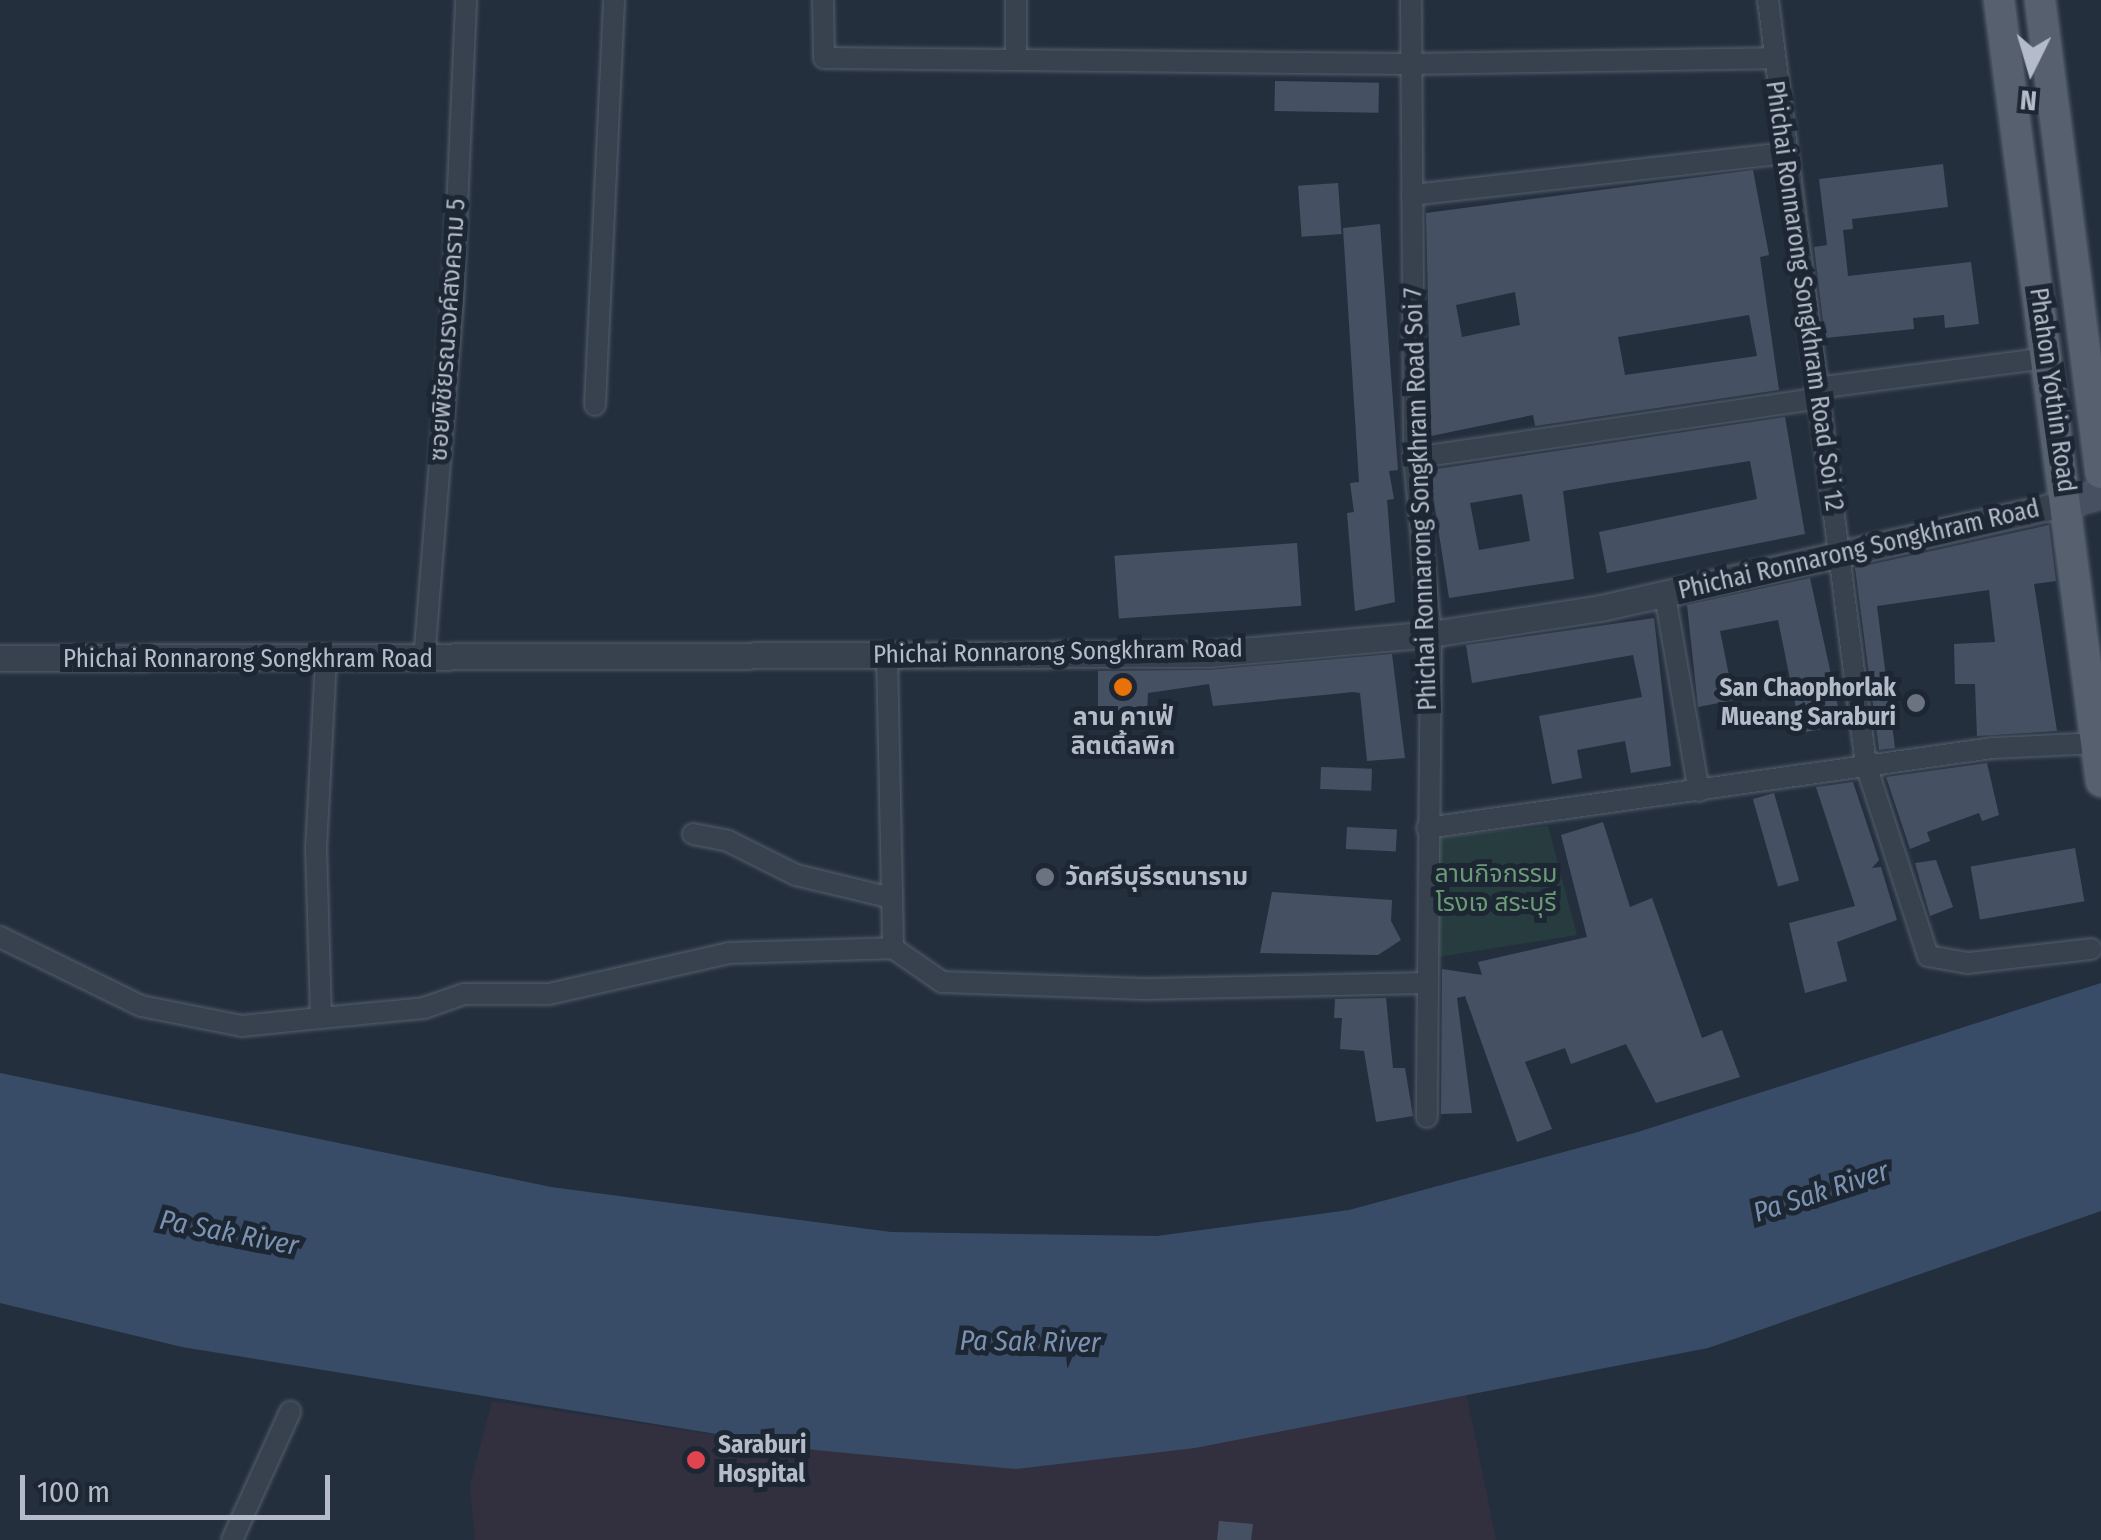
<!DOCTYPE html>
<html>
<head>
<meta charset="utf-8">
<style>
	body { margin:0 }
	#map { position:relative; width:2101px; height:1540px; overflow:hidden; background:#242f3e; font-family:"Fira Sans Condensed","Noto Sans Thai",sans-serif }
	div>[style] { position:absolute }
	.medical>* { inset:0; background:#32303f }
	.green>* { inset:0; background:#263c3f }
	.water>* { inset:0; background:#394c67 }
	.building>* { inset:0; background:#455162; transform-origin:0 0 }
	.roads { filter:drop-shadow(0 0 2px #565f6c) drop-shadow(0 0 2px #565f6c) }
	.minor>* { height:20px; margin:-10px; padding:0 10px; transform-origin:10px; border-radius:10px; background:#38414e }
	.tertiary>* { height:25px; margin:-12.5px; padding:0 12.5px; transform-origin:12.5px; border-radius:12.5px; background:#38414e }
	.secondary>* { height:28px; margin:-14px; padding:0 14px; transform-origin:14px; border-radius:14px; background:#465061 }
	.primary>* { height:30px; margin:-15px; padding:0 15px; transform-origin:15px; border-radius:15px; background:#56606e }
	.dots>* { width:28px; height:28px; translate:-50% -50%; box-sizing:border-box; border:5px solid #1d2633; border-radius:50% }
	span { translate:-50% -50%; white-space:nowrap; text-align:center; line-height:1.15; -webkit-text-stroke:10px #1d2633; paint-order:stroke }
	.street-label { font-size:25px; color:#b4bcc9 }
	.poi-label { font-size:25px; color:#b4bcc9; font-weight:700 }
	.right { translate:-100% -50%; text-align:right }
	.left { translate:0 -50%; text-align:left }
	.park-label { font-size:25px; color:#6b9a76 }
	.water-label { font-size:28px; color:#7c92b1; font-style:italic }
	.north { position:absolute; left:1981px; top:20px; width:100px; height:100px; -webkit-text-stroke:8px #1d2633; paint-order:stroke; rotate:185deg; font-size:28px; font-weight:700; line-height:40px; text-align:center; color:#b4bcc9 }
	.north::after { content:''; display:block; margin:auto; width:35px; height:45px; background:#b4bcc9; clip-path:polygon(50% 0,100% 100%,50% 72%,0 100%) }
	.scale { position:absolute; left:20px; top:1475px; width:310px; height:45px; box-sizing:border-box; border:5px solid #b4bcc9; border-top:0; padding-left:12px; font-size:30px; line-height:35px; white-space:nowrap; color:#b4bcc9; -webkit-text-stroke:8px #1d2633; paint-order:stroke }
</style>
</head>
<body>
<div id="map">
	<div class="medical">
		<i style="clip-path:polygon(1466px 1392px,1496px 1540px,475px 1540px,470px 1485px,492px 1401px,815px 1450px)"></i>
	</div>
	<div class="green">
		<i style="clip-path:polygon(1548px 826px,1577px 935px,1438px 957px,1439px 837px)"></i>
	</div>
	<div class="water">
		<i style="clip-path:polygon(2101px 983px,2101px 1211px,1708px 1348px,1195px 1448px,1015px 1469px,815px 1450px,182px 1347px,0 1303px,0 1073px,551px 1187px,891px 1232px,1157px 1236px,1349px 1210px,1638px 1132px)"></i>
	</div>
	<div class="building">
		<i style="left:1275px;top:81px;width:104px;height:30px;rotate:1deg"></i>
		<i style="clip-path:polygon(1943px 164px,1948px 207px,1852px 219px,1853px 229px,1843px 230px,1848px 276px,1971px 262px,1979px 324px,1945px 328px,1944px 315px,1913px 318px,1914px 329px,1825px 338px,1814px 247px,1827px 245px,1819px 179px)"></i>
		<i style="clip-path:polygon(evenodd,1753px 170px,1769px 255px,1760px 257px,1779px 390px,1535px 426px,1533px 415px,1431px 436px,1426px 213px,1753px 170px,1515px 292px,1520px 325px,1462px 337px,1456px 305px,1515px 292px,1753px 170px,1749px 315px,1757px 356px,1625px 375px,1618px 337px,1749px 315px)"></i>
		<i style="left:1338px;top:183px;width:51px;height:40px;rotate:86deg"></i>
		<i style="clip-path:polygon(1380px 224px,1398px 470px,1389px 471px,1394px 499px,1387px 500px,1395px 602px,1355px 611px,1347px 513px,1354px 512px,1350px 483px,1359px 482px,1343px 228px)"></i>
		<i style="clip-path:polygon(evenodd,1785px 417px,1805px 534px,1607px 573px,1599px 532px,1757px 499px,1750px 461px,1610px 483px,1563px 491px,1574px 579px,1449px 598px,1429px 470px,1785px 417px,1522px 494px,1530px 541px,1479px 550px,1470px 503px,1522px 494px)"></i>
		<i style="clip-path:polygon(2049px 525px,2056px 581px,2034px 584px,2057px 731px,1977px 736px,1975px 684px,1955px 684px,1954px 644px,1995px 642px,1989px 590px,1877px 606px,1895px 748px,1879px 750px,1855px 568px)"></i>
		<i style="left:1297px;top:543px;width:63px;height:183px;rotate:86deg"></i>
		<i style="clip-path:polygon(1810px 578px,1842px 725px,1801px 733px,1778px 620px,1720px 631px,1734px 700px,1698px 707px,1687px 605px)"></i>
		<i style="clip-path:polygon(1654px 618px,1671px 766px,1631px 773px,1625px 741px,1577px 750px,1582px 778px,1552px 784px,1539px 716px,1642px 697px,1633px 655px,1472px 683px,1466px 645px)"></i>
		<i style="clip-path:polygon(1392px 654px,1405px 758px,1367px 761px,1360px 693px,1354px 692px,1213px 706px,1209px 684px,1148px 693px,1147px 713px,1098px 716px,1098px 671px,1209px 670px)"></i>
		<i style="clip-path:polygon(1987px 763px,1999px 815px,1982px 821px,1979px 813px,1927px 832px,1930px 841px,1910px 849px,1886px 777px)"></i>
		<i style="left:1321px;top:767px;width:51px;height:22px;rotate:2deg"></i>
		<i style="clip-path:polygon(1853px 782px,1879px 860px,1872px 868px,1881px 867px,1897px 920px,1837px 942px,1847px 981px,1805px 993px,1789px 923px,1855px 906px,1816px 787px)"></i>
		<i style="left:1774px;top:793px;width:91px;height:22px;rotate:74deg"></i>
		<i style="clip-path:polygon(1603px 822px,1630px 907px,1652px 898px,1702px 1038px,1722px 1030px,1740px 1077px,1656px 1103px,1626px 1044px,1571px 1064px,1565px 1048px,1525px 1062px,1552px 1129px,1517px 1142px,1465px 996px,1457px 998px,1472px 1113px,1441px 1114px,1442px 969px,1482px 975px,1478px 962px,1587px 937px,1561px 835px)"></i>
		<i style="left:1347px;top:827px;width:50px;height:22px;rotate:3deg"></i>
		<i style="left:2075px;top:848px;width:54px;height:106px;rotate:80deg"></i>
		<i style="clip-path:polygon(1936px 860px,1953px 907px,1930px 916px,1915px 863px)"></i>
		<i style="clip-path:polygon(1272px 892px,1392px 900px,1391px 921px,1401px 940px,1378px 955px,1260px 953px)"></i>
		<i style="clip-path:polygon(1386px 998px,1393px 1068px,1405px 1068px,1413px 1116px,1376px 1122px,1364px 1051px,1340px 1049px,1342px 1018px,1334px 1018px,1335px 999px)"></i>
		<i style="clip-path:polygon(1219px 1521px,1253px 1524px,1251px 1540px,1217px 1540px)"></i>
	</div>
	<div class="roads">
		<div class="minor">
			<i style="left:823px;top:0;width:58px;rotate:89deg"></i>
			<i style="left:824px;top:58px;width:587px;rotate:0.59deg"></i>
			<i style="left:1411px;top:64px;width:362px;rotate:-0.9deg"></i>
			<i style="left:1411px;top:0;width:458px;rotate:89.6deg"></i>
			<i style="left:1414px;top:458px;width:177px;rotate:84.5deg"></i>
			<i style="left:1431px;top:634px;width:483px;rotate:90.5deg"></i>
			<i style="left:1768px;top:0;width:771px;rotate:82.7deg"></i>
			<i style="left:1866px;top:765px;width:201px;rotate:72deg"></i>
			<i style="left:1928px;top:956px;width:41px;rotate:9.9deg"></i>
			<i style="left:1968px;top:963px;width:124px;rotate:-6.5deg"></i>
			<i style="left:1016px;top:60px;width:60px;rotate:-90deg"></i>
			<i style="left:1412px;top:195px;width:376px;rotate:-6.4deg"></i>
			<i style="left:1817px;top:388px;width:233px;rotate:-7.4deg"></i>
			<i style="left:595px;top:405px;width:405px;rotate:-87.3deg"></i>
			<i style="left:1414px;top:458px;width:409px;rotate:-8.4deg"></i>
			<i style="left:1665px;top:595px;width:199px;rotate:80.2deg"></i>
			<i style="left:887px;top:655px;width:293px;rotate:88.8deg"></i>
			<i style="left:893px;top:948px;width:60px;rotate:34.8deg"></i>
			<i style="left:942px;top:982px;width:203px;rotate:2deg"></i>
			<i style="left:1145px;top:989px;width:283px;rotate:-1.2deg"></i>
			<i style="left:326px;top:659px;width:188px;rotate:93deg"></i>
			<i style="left:316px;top:847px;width:171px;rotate:88.3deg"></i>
			<i style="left:321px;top:1018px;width:103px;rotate:-5.5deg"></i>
			<i style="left:424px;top:1008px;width:42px;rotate:-19.3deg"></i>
			<i style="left:464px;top:994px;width:85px"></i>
			<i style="left:549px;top:994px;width:185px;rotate:-12.8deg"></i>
			<i style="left:729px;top:953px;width:164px;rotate:-1.7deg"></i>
			<i style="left:424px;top:660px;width:360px;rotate:-85.4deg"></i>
			<i style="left:453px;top:301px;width:301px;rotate:-87.5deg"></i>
			<i style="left:1427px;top:828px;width:572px;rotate:-8.05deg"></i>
			<i style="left:1993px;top:748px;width:108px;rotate:-2.7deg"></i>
			<i style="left:693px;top:834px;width:36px;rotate:11deg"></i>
			<i style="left:728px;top:841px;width:76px;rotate:26.6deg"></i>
			<i style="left:796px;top:875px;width:99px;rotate:13.5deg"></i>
			<i style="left:0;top:937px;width:157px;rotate:26.1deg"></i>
			<i style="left:141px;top:1006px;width:103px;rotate:11.2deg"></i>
			<i style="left:242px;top:1026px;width:79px;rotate:-5.8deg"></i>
			<i style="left:232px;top:1540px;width:141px;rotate:-65.6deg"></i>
		</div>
		<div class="tertiary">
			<i style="left:0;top:658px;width:1208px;rotate:-0.19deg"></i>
			<i style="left:1208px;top:654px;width:224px;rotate:-5.1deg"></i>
			<i style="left:1431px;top:634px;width:172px;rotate:-8.7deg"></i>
			<i style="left:1601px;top:608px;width:479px;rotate:-12.7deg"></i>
		</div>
		<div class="secondary">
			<i style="left:2068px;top:503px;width:34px;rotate:-15deg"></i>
		</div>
		<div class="primary">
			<i style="left:1999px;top:0;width:788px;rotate:82.56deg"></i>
			<i style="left:2040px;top:0;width:477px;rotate:82.7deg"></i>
		</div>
	</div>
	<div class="dots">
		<i style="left:1123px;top:687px;background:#e8710a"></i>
		<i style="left:1916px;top:703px;background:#6b7280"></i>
		<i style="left:1045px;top:877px;background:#6b7280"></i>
		<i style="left:696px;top:1460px;background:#e0444e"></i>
	</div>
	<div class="street-label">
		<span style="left:1804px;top:296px;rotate:82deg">Phichai Ronnarong Songkhram Road Soi 12</span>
		<span style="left:448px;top:330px;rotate:-86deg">ซอยพิชัยรณรงค์สงคราม 5</span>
		<span style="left:2052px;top:390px;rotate:82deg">Phahon Yothin Road</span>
		<span style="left:1421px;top:499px;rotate:-92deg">Phichai Ronnarong Songkhram Road Soi 7</span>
		<span style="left:1859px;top:550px;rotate:-13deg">Phichai Ronnarong Songkhram Road</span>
		<span style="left:1058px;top:652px;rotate:-1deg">Phichai Ronnarong Songkhram Road</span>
		<span style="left:248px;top:659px">Phichai Ronnarong Songkhram Road</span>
	</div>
	<div class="poi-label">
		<span class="right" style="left:1896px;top:703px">San Chaophorlak<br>Mueang Saraburi</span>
		<span style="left:1123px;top:732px">ลาน คาเฟ่<br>ลิตเติ้ลพิก</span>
		<span class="left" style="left:1065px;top:877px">วัดศรีบุรีรตนาราม</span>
		<span class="left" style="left:718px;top:1460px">Saraburi<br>Hospital</span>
	</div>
	<div class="park-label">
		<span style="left:1496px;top:889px">ลานกิจกรรม<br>โรงเจ สระบุรี</span>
	</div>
	<div class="water-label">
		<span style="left:1821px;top:1192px;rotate:-18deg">Pa Sak River</span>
		<span style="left:229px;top:1233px;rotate:11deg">Pa Sak River</span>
		<span style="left:1030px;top:1342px;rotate:1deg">Pa Sak River</span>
	</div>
	<div class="north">N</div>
	<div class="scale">100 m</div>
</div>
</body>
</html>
